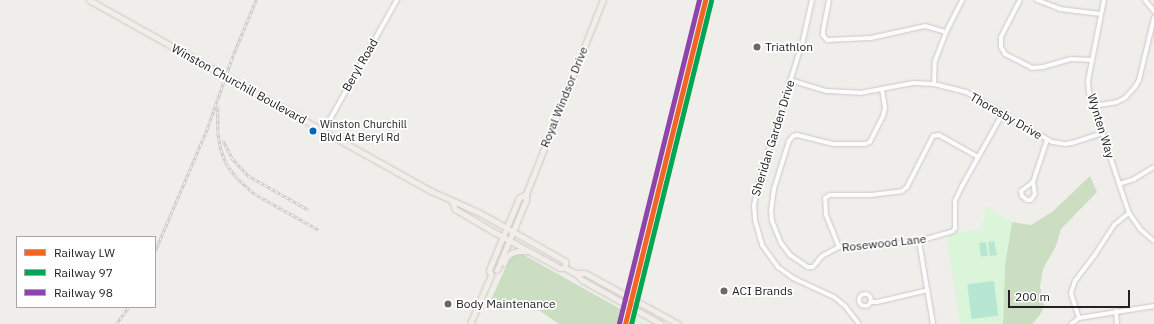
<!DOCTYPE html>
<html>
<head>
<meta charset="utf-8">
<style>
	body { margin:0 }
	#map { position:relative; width:1154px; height:324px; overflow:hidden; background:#f0eeeb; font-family:"IBM Plex Sans",sans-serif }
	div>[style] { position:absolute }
	.forest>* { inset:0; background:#cbdec1 }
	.park>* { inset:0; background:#daf5da }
	.pitch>* { inset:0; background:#b7e6d2; transform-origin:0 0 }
	.roads { filter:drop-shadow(0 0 1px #c9c8c7) drop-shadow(0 0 1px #c9c8c7) }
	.minor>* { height:4px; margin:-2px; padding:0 2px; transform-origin:2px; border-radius:2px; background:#fdfcfc }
	.minor>.ring { margin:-2px; padding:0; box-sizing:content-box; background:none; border:4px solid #fdfcfc; border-radius:50% }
	.major>* { height:5px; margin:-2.5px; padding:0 2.5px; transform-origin:2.5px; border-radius:2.5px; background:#f3ede7 }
	.rail>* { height:2.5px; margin-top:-1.25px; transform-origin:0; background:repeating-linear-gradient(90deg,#fff 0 3px,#ccc 0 6px); box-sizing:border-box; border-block:1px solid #ccc }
	.rail-1>* { height:5px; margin:-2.5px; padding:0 2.5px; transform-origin:2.5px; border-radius:2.5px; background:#f26522 }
	.rail-2>* { height:5px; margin:-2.5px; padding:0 2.5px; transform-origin:2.5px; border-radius:2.5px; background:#00a651 }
	.rail-3>* { height:5px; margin:-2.5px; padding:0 2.5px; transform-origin:2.5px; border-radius:2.5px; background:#8e44ad }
	.dots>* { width:11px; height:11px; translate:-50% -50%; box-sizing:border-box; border:2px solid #fff; border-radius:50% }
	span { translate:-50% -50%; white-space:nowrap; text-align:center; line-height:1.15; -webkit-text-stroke:3.5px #fff; paint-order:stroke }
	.bus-label { font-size:11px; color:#222 }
	.left { translate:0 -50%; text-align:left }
	.poi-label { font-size:12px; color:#222 }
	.street-label { font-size:12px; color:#222 }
	.legend { position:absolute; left:16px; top:236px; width:140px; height:72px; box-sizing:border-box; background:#fff; border:1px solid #a7a7a7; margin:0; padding:5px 7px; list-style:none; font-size:12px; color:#222 }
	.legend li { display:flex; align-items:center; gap:8px; height:20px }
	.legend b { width:20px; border:1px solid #a7a7a7 }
	.scale { position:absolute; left:1008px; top:290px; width:122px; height:18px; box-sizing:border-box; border:2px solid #222; border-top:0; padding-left:5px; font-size:12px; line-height:14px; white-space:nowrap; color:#222; -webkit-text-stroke:3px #fff; paint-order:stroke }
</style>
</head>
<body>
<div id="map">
	<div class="forest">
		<i style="clip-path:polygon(1090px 176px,1097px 192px,1061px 229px,1056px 246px,1043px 269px,1040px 286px,1044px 307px,1040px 315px,1032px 324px,1003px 324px,1005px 264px,1012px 222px,1031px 225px,1052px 212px)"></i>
		<i style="clip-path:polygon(522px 254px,624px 311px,621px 324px,559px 324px,540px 311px,519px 303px,510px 301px,489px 304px,509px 260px,514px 255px)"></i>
	</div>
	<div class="park">
		<i style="clip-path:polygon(986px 206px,1012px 222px,1005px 264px,1003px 324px,960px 324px,946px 234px,982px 229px)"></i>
		<i style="clip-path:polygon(633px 316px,647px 324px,631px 324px)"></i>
	</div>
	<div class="pitch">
		<i style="clip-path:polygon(994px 241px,997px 255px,990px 256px,988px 242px)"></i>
		<i style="left:986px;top:242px;width:14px;height:7px;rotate:82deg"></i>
		<i style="left:994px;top:281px;width:35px;height:27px;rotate:83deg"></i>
	</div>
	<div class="roads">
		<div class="minor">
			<i style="left:812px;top:0;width:41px;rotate:102.7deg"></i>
			<i style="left:803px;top:40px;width:152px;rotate:107.2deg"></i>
			<i style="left:758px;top:185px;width:20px;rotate:101deg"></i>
			<i style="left:754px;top:205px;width:15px;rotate:86deg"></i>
			<i style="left:755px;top:220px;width:26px;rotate:74deg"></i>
			<i style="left:762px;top:245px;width:27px;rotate:54deg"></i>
			<i style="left:778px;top:267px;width:19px;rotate:36deg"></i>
			<i style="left:793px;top:278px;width:45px;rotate:24.9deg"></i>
			<i style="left:834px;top:297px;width:14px;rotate:39deg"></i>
			<i style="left:845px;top:306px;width:23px;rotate:52deg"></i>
			<i style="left:829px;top:0;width:32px;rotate:101deg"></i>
			<i style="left:823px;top:31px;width:4px;rotate:90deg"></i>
			<i style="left:823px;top:35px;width:6px;rotate:51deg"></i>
			<i style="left:827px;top:40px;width:44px;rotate:-2.6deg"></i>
			<i style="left:871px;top:38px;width:55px;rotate:-12.5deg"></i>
			<i style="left:925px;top:26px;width:22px;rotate:16deg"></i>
			<i style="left:1020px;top:0;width:42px;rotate:117.2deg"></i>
			<i style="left:1001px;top:37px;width:10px;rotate:90deg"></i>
			<i style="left:1001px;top:47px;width:8px;rotate:60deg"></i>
			<i style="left:1005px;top:54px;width:30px;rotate:27deg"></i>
			<i style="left:1032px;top:68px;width:11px;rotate:-5deg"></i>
			<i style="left:1043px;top:67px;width:29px;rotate:-16deg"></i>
			<i style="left:1071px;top:59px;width:21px;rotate:3deg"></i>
			<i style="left:1037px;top:0;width:25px;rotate:21deg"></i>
			<i style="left:1060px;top:9px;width:41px;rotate:7deg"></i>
			<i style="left:1104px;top:0;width:83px;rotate:101.2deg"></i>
			<i style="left:1088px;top:81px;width:12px;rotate:85deg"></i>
			<i style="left:1089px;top:93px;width:126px;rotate:71.6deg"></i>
			<i style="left:1129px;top:213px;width:19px;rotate:55deg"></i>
			<i style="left:1140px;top:229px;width:18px;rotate:41deg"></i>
			<i style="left:1145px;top:0;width:14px;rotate:51deg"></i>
			<i style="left:790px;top:80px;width:39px;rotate:17deg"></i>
			<i style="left:827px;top:91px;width:33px;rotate:3deg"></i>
			<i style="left:860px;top:93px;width:54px;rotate:-10.7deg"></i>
			<i style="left:913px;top:83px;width:21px;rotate:3deg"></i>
			<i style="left:934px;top:84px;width:33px;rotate:14deg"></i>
			<i style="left:966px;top:92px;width:99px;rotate:30.2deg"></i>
			<i style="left:1052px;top:142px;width:13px;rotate:9deg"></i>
			<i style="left:1065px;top:144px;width:7px;rotate:-8deg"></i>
			<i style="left:1072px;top:143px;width:32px;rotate:-18deg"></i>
			<i style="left:934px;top:84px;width:23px;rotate:-88deg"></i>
			<i style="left:935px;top:61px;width:31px;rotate:-69deg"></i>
			<i style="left:946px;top:32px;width:36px;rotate:-63deg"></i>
			<i style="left:882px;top:89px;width:19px;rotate:81deg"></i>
			<i style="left:885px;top:108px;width:8px;rotate:104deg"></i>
			<i style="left:883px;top:116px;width:29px;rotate:117deg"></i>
			<i style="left:870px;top:142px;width:5px;rotate:158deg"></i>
			<i style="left:865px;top:144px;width:32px;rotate:180deg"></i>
			<i style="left:833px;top:144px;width:37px;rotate:-166deg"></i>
			<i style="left:797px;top:135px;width:4px;rotate:166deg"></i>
			<i style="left:793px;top:136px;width:6px;rotate:129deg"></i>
			<i style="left:789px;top:141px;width:50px;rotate:107.4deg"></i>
			<i style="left:774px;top:189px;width:21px;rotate:98deg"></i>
			<i style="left:771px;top:210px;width:11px;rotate:85deg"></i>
			<i style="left:772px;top:221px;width:24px;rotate:68deg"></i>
			<i style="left:781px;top:243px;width:15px;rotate:53deg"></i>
			<i style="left:790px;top:255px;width:22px;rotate:34deg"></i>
			<i style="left:808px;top:267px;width:5px"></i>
			<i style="left:813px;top:267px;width:14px;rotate:-51deg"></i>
			<i style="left:822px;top:256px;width:19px;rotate:-28deg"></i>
			<i style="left:839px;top:247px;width:64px;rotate:-3.6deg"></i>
			<i style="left:903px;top:243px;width:16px;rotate:-7deg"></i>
			<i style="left:919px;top:241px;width:35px;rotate:-16deg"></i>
			<i style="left:953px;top:231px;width:4px;rotate:-56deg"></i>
			<i style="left:955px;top:228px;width:27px;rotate:-90deg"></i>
			<i style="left:955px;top:201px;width:17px;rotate:-65deg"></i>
			<i style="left:962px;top:186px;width:84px;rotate:-60.7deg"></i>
			<i style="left:1093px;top:106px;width:24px;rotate:-9deg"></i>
			<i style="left:1117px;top:102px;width:9px;rotate:-27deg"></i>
			<i style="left:1125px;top:98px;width:15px;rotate:-48deg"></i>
			<i style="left:1135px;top:87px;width:8px;rotate:-60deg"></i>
			<i style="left:1139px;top:80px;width:64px;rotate:-76.4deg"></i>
			<i style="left:324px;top:130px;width:149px;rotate:-60.7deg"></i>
			<i style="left:1033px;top:182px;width:12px;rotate:81deg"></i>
			<i style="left:1035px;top:194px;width:7px;rotate:124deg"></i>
			<i style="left:1031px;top:200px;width:4px;rotate:180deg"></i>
			<i style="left:1027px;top:200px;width:6px;rotate:-141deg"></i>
			<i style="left:1022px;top:196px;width:5px;rotate:-101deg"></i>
			<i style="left:1021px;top:191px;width:15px;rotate:-37deg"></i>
			<i style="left:1033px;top:182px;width:44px;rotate:-71.6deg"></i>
			<i style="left:1119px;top:184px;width:16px;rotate:-18deg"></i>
			<i style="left:1134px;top:179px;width:23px;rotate:-31deg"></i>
			<i style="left:919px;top:241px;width:84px;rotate:80.4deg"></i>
			<i style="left:839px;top:247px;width:35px;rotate:-112deg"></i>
			<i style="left:826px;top:215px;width:17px;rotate:-93deg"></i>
			<i style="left:825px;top:198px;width:6px;rotate:-31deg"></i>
			<i style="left:830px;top:195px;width:41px"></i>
			<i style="left:871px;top:195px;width:31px;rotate:-7deg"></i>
			<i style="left:902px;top:191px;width:6px;rotate:-39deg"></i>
			<i style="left:907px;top:187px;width:57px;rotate:-63deg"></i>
			<i style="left:933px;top:136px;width:6px;rotate:-9deg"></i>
			<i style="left:939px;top:135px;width:45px;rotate:29.4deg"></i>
			<i class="ring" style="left:859px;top:294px;width:8px;height:8px"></i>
			<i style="left:870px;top:302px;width:7px"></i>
			<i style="left:877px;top:302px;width:52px;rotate:-13.2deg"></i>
			<i style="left:1116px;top:311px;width:13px;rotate:86deg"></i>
			<i style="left:1079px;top:318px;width:26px;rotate:-108deg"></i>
			<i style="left:1071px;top:293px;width:13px;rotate:-72deg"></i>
			<i style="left:1075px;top:281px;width:31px;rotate:-53deg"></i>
			<i style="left:1094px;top:256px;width:37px;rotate:-57deg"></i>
			<i style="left:1114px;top:225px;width:19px;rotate:-39deg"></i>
			<i style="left:1071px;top:324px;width:10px;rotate:-37deg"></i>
			<i style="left:1079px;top:318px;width:76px;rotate:-9.1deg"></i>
		</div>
		<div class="major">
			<i style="left:89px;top:0;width:392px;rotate:29.2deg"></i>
			<i style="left:431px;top:191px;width:54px;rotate:24.2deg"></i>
			<i style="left:480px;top:213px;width:98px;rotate:29.5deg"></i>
			<i style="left:565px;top:261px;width:7px;rotate:90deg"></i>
			<i style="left:452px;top:202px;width:8px;rotate:67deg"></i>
			<i style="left:455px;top:209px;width:43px;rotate:30.7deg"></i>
			<i style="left:492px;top:231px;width:77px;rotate:28.6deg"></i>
			<i style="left:560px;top:268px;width:5px"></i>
			<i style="left:565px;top:268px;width:11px;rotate:27deg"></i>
			<i style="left:575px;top:273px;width:10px;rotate:45deg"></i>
			<i style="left:582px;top:280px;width:90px;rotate:29.1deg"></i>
			<i style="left:504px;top:263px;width:5px;rotate:-68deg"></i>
			<i style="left:506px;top:258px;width:7px;rotate:-45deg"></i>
			<i style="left:511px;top:253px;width:7px;rotate:-16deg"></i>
			<i style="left:518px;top:251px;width:8px"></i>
			<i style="left:497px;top:270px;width:76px;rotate:-67.5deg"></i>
			<i style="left:526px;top:200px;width:6px;rotate:-90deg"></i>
			<i style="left:526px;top:194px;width:209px;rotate:-68.4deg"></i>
			<i style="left:575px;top:273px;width:10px"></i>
			<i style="left:585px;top:273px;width:106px;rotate:28.7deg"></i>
			<i style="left:470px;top:324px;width:53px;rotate:-66.8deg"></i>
			<i style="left:491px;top:275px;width:5px;rotate:-112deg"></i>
			<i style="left:489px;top:270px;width:78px;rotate:-67.4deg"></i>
			<i style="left:519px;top:198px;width:8px;rotate:-30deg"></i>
		</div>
	</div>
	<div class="rail">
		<i style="left:218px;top:106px;width:26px;rotate:90deg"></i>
		<i style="left:218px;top:132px;width:18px;rotate:81deg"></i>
		<i style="left:221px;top:150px;width:16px;rotate:68deg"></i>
		<i style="left:227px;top:165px;width:16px;rotate:52deg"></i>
		<i style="left:237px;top:178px;width:24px;rotate:42deg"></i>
		<i style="left:255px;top:194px;width:73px;rotate:29.4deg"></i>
		<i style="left:223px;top:140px;width:20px;rotate:63deg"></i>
		<i style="left:232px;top:158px;width:25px;rotate:47deg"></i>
		<i style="left:249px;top:176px;width:69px;rotate:29.5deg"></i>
		<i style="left:155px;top:251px;width:133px;rotate:-66.9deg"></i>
		<i style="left:207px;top:129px;width:78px;rotate:-70.6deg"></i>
		<i style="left:233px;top:55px;width:60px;rotate:-67.3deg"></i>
		<i style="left:116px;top:324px;width:21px;rotate:-53deg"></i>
	</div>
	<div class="rail-1">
		<i style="left:625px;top:324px;width:334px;rotate:-76.1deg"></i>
	</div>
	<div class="rail-2">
		<i style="left:631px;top:324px;width:333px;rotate:-76.1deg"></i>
	</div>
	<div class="rail-3">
		<i style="left:619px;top:323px;width:333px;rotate:-76.1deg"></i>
	</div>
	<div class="dots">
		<i style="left:757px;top:47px;background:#6a6968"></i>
		<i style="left:313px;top:131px;background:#0065bd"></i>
		<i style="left:724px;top:291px;background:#6a6968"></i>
		<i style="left:448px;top:304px;background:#6a6968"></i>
	</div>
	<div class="bus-label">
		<span class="left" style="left:320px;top:131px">Winston Churchill<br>Blvd At Beryl Rd</span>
	</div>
	<div class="poi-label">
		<span class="left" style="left:765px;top:47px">Triathlon</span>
		<span class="left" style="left:732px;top:291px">ACI Brands</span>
		<span class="left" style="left:456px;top:304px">Body Maintenance</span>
	</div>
	<div class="street-label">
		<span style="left:360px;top:65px;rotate:-60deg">Beryl Road</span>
		<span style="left:239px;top:84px;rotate:29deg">Winston Churchill Boulevard</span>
		<span style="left:564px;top:97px;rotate:-68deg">Royal Windsor Drive</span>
		<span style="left:1006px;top:116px;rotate:30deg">Thoresby Drive</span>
		<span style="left:1101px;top:126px;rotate:73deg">Wynten Way</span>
		<span style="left:773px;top:138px;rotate:-73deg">Sheridan Garden Drive</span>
		<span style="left:884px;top:243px;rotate:-6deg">Rosewood Lane</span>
	</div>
	<ul class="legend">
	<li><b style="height:5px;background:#f26522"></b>Railway LW</li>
	<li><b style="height:5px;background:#00a651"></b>Railway 97</li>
	<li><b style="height:5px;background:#8e44ad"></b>Railway 98</li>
	</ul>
	<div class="scale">200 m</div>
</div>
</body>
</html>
